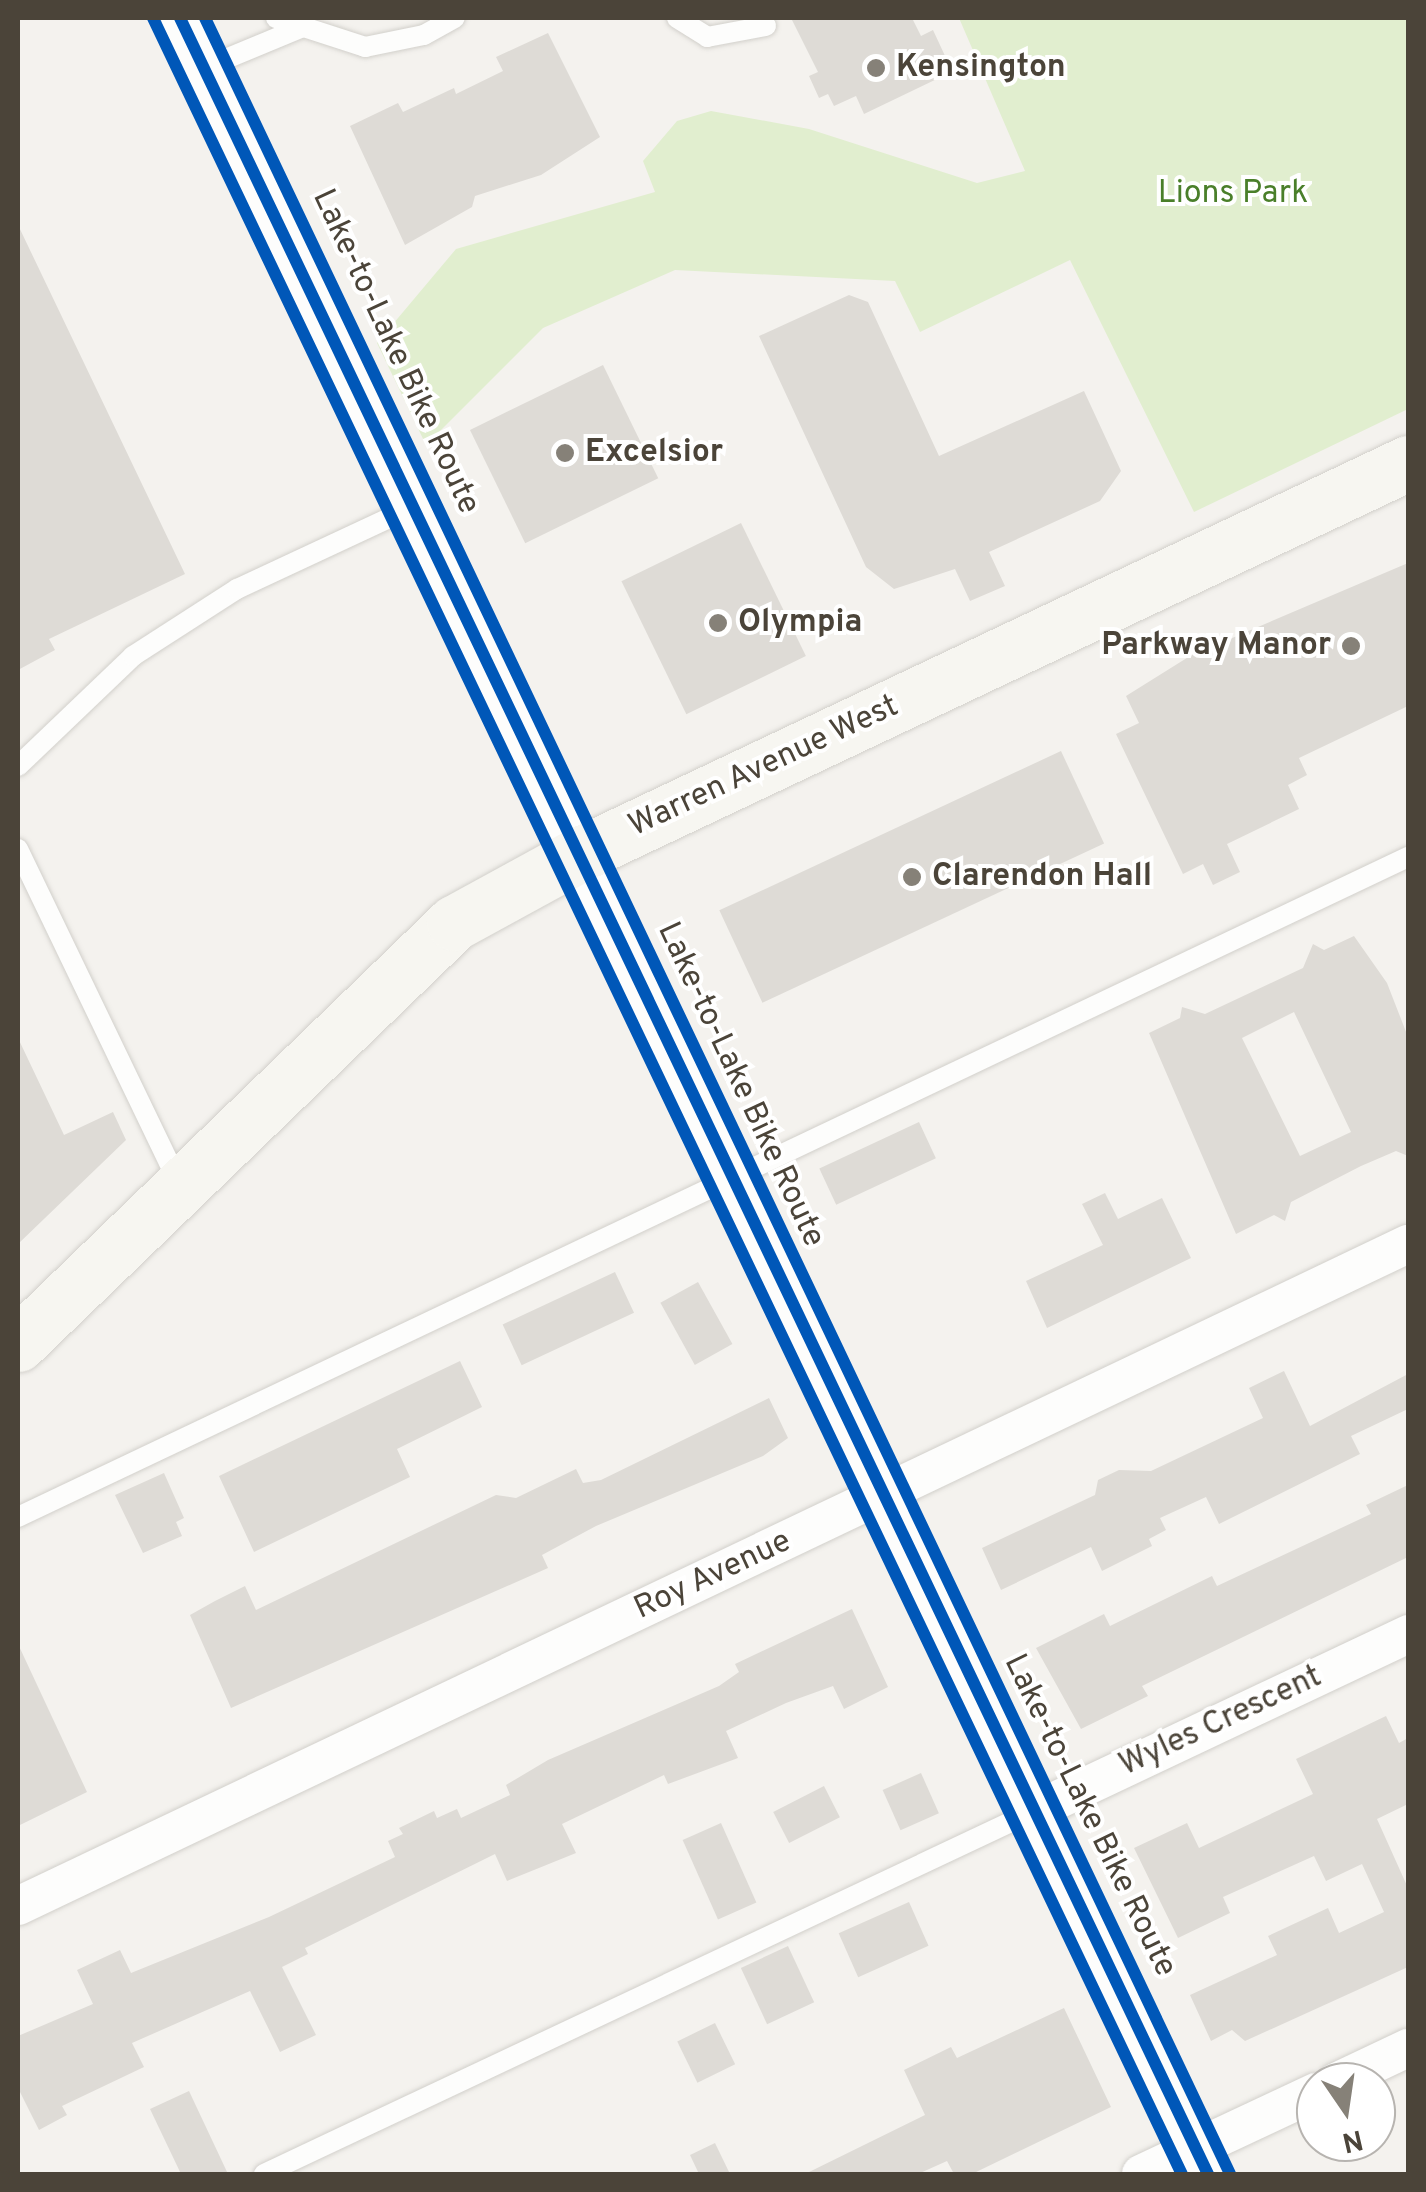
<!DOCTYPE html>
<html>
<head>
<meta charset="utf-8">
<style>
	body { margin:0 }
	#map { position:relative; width:1426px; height:2192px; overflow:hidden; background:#f4f2ee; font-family:Overpass,sans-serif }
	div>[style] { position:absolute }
	.green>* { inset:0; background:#e1eecf }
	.building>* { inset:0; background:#dedbd6; transform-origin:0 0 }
	.roads { filter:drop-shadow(0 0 2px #d2d0cb) drop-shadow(0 0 2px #d2d0cb) }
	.lane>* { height:20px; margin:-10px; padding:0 10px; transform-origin:10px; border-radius:10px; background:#fdfdfc }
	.street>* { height:38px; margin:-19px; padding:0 19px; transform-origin:19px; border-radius:19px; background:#fdfdfc }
	.secondary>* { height:55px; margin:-27.5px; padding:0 27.5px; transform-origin:27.5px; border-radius:27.5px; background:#f7f6f1 }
	.cycleway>* { height:12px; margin:-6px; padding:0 6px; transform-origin:6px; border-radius:6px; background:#0057b8 }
	.dots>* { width:28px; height:28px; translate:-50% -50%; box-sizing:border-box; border:5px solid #fff; border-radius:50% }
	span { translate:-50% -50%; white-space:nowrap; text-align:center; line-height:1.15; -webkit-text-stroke:8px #fff; paint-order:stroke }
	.poi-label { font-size:32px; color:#4b4439; font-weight:700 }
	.left { translate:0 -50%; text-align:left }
	.right { translate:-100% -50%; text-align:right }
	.park-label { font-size:32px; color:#4a7f2a }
	.street-label { font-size:32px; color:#4b4439 }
	.frame { position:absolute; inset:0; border:20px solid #4b4439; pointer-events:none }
	.north { position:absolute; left:1296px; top:2062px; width:100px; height:100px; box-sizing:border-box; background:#fff; border:2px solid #b7b4b0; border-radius:50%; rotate:167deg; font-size:28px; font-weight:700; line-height:40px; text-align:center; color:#4b4439 }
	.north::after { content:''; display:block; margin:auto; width:35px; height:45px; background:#868178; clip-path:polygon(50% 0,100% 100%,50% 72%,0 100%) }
</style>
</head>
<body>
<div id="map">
	<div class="green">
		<i style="clip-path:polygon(959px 18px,1408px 18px,1408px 409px,1194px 512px,1070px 260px,920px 332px,895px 281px,675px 270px,543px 328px,426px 445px,377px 343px,456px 249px,655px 192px,643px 161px,677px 121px,711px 111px,809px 129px,977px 183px,1025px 171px)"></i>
	</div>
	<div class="building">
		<i style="clip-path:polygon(791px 18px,912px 18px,921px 36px,933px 30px,946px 58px,934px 64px,941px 77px,864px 114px,856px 96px,834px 106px,828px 94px,819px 98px,809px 76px,818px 72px)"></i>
		<i style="clip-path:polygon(548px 33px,600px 137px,541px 175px,475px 196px,472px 207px,405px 245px,350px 126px,398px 103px,403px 112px,454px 88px,456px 94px,503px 71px,496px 57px)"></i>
		<i style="clip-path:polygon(18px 225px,185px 574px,49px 639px,55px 650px,18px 670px)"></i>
		<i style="clip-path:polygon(849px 295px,868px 302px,939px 456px,1084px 391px,1121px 471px,1100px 501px,989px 552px,1005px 586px,970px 601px,955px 569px,894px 589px,866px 567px,759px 336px)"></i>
		<i style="left:603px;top:365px;width:126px;height:148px;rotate:64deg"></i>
		<i style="left:741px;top:523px;width:148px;height:133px;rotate:64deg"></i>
		<i style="clip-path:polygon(1408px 563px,1408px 706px,1299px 758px,1307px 775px,1288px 785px,1299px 809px,1227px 844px,1240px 872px,1213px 885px,1203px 864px,1183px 874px,1116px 734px,1139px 723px,1126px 696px,1190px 656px)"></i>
		<i style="left:1061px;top:751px;width:102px;height:377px;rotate:65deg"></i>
		<i style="clip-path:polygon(evenodd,1354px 936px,1387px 983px,1408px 1037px,1408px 1156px,1396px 1151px,1361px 1166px,1291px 1202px,1285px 1221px,1274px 1215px,1236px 1234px,1149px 1033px,1180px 1018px,1182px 1007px,1205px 1014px,1303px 968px,1313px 944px,1324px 950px,1354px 936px,1294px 1012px,1351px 1132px,1300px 1156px,1242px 1038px,1294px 1012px)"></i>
		<i style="clip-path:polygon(18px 1038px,64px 1135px,113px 1112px,126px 1140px,18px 1244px)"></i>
		<i style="left:919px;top:1122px;width:40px;height:110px;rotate:65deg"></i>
		<i style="clip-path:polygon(1105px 1193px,1118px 1219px,1162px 1198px,1191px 1258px,1047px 1328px,1026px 1281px,1103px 1245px,1082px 1204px)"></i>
		<i style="left:615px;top:1272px;width:45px;height:124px;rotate:65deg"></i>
		<i style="left:698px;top:1282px;width:71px;height:43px;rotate:61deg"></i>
		<i style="clip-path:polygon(460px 1361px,482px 1407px,397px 1449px,410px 1477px,254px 1552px,219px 1476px)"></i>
		<i style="clip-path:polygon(1284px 1371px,1310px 1426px,1408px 1374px,1408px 1409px,1351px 1436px,1360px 1454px,1219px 1524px,1206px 1497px,1160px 1518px,1166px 1530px,1149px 1539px,1152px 1546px,1102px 1571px,1091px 1547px,1001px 1590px,982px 1548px,1095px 1495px,1098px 1480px,1119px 1470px,1151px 1471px,1263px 1418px,1249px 1388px)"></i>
		<i style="clip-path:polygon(769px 1398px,788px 1438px,763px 1456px,596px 1526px,542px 1555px,548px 1568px,231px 1708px,190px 1615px,215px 1601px,245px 1586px,256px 1610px,496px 1495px,516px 1498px,576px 1469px,583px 1483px,601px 1480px)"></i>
		<i style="clip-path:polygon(164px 1473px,184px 1518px,176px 1522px,182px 1536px,143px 1553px,115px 1495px)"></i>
		<i style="clip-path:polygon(1408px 1485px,1408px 1557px,1142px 1686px,1148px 1696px,1081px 1729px,1036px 1648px,1104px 1614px,1110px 1626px,1212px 1576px,1217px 1586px,1371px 1514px,1366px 1505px)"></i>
		<i style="clip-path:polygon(852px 1609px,888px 1687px,844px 1709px,833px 1686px,786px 1703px,726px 1731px,738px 1758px,668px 1784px,664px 1775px,562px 1824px,576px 1853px,507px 1881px,495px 1854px,305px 1948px,308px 1954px,282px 1967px,316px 2035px,280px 2052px,250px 1991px,132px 2043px,144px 2067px,62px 2106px,67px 2115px,39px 2130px,18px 2088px,18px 2036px,93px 2004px,77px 1970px,120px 1950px,131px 1973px,269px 1917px,395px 1857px,388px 1841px,403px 1834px,399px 1828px,434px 1811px,437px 1818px,457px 1809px,461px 1818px,510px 1795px,506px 1785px,548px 1760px,719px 1686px,739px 1672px,735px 1664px)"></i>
		<i style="clip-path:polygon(18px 1644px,87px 1792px,18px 1826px)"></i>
		<i style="clip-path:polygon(1386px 1716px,1399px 1743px,1408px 1738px,1408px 1804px,1377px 1819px,1408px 1888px,1408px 1967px,1245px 2041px,1232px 2030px,1211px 2041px,1190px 1995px,1277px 1955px,1268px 1936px,1328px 1908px,1339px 1933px,1384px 1912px,1362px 1864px,1326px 1881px,1314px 1856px,1223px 1897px,1230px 1913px,1178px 1938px,1134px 1848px,1187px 1823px,1199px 1848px,1313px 1794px,1296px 1759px)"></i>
		<i style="left:921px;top:1773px;width:44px;height:42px;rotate:66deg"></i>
		<i style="left:824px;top:1786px;width:35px;height:57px;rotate:63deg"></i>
		<i style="left:721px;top:1823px;width:87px;height:42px;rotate:66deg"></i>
		<i style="left:909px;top:1902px;width:48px;height:77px;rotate:66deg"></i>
		<i style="left:788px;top:1946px;width:62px;height:52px;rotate:65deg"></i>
		<i style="clip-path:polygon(1064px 2008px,1111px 2107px,972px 2174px,954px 2174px,947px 2161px,918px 2174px,805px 2174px,925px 2115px,904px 2070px,951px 2047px,957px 2058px)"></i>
		<i style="left:715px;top:2023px;width:46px;height:42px;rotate:64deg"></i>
		<i style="clip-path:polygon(189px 2091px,228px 2174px,181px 2174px,150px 2109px)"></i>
		<i style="clip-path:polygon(715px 2143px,730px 2174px,699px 2174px,690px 2155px)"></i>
	</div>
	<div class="roads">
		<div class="lane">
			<i style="left:276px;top:18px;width:94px;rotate:18deg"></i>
			<i style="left:365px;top:47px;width:60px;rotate:-11.5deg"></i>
			<i style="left:424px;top:35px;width:35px;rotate:-29deg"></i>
			<i style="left:677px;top:18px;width:36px;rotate:32deg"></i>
			<i style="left:707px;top:37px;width:60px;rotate:-10.6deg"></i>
			<i style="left:204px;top:68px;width:107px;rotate:-22.5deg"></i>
			<i style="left:18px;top:766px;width:159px;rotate:-43.7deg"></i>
			<i style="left:133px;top:656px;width:124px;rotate:-32.8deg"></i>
			<i style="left:237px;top:589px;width:194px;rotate:-25deg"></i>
			<i style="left:18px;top:849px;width:373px;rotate:64.3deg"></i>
			<i style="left:18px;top:1517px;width:1539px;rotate:-25.4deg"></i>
			<i style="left:264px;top:2174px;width:851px;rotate:-25.24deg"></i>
		</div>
		<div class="street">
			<i style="left:180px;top:18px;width:2389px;rotate:64.51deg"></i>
			<i style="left:1034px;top:1811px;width:414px;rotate:-25.3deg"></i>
			<i style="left:18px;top:1906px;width:1540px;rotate:-25.47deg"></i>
			<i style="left:1336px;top:2082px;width:80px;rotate:-25.3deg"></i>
			<i style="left:1141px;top:2174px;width:193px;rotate:-25.1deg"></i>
		</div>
		<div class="secondary">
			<i style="left:18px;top:1344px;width:606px;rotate:-44deg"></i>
			<i style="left:454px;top:923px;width:141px;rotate:-28.7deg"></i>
			<i style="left:578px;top:855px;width:918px;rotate:-25.28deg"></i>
		</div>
	</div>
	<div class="cycleway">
		<i style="left:153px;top:18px;width:2389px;rotate:64.49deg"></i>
		<i style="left:180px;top:18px;width:2389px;rotate:64.51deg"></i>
		<i style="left:205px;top:18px;width:2387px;rotate:64.57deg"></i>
	</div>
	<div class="dots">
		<i style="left:876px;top:68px;background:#868178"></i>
		<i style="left:565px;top:453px;background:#868178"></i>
		<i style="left:718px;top:623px;background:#868178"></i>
		<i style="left:1351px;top:646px;background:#868178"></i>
		<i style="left:912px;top:877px;background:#868178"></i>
	</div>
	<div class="poi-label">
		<span class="left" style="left:896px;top:68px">Kensington</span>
		<span class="left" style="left:585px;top:453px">Excelsior</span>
		<span class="left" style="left:738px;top:623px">Olympia</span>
		<span class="right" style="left:1331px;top:646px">Parkway Manor</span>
		<span class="left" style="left:932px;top:877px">Clarendon Hall</span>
	</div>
	<div class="park-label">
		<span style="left:1233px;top:194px">Lions Park</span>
	</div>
	<div class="street-label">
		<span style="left:395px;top:352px;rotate:65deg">Lake-to-Lake Bike Route</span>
		<span style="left:764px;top:767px;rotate:-25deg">Warren Avenue West</span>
		<span style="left:740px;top:1085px;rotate:65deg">Lake-to-Lake Bike Route</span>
		<span style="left:713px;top:1576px;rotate:-25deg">Roy Avenue</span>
		<span style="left:1221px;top:1722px;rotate:-25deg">Wyles Crescent</span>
		<span style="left:1089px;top:1816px;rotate:64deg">Lake-to-Lake Bike Route</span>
	</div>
	<div class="frame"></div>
	<div class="north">N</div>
</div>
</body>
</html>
